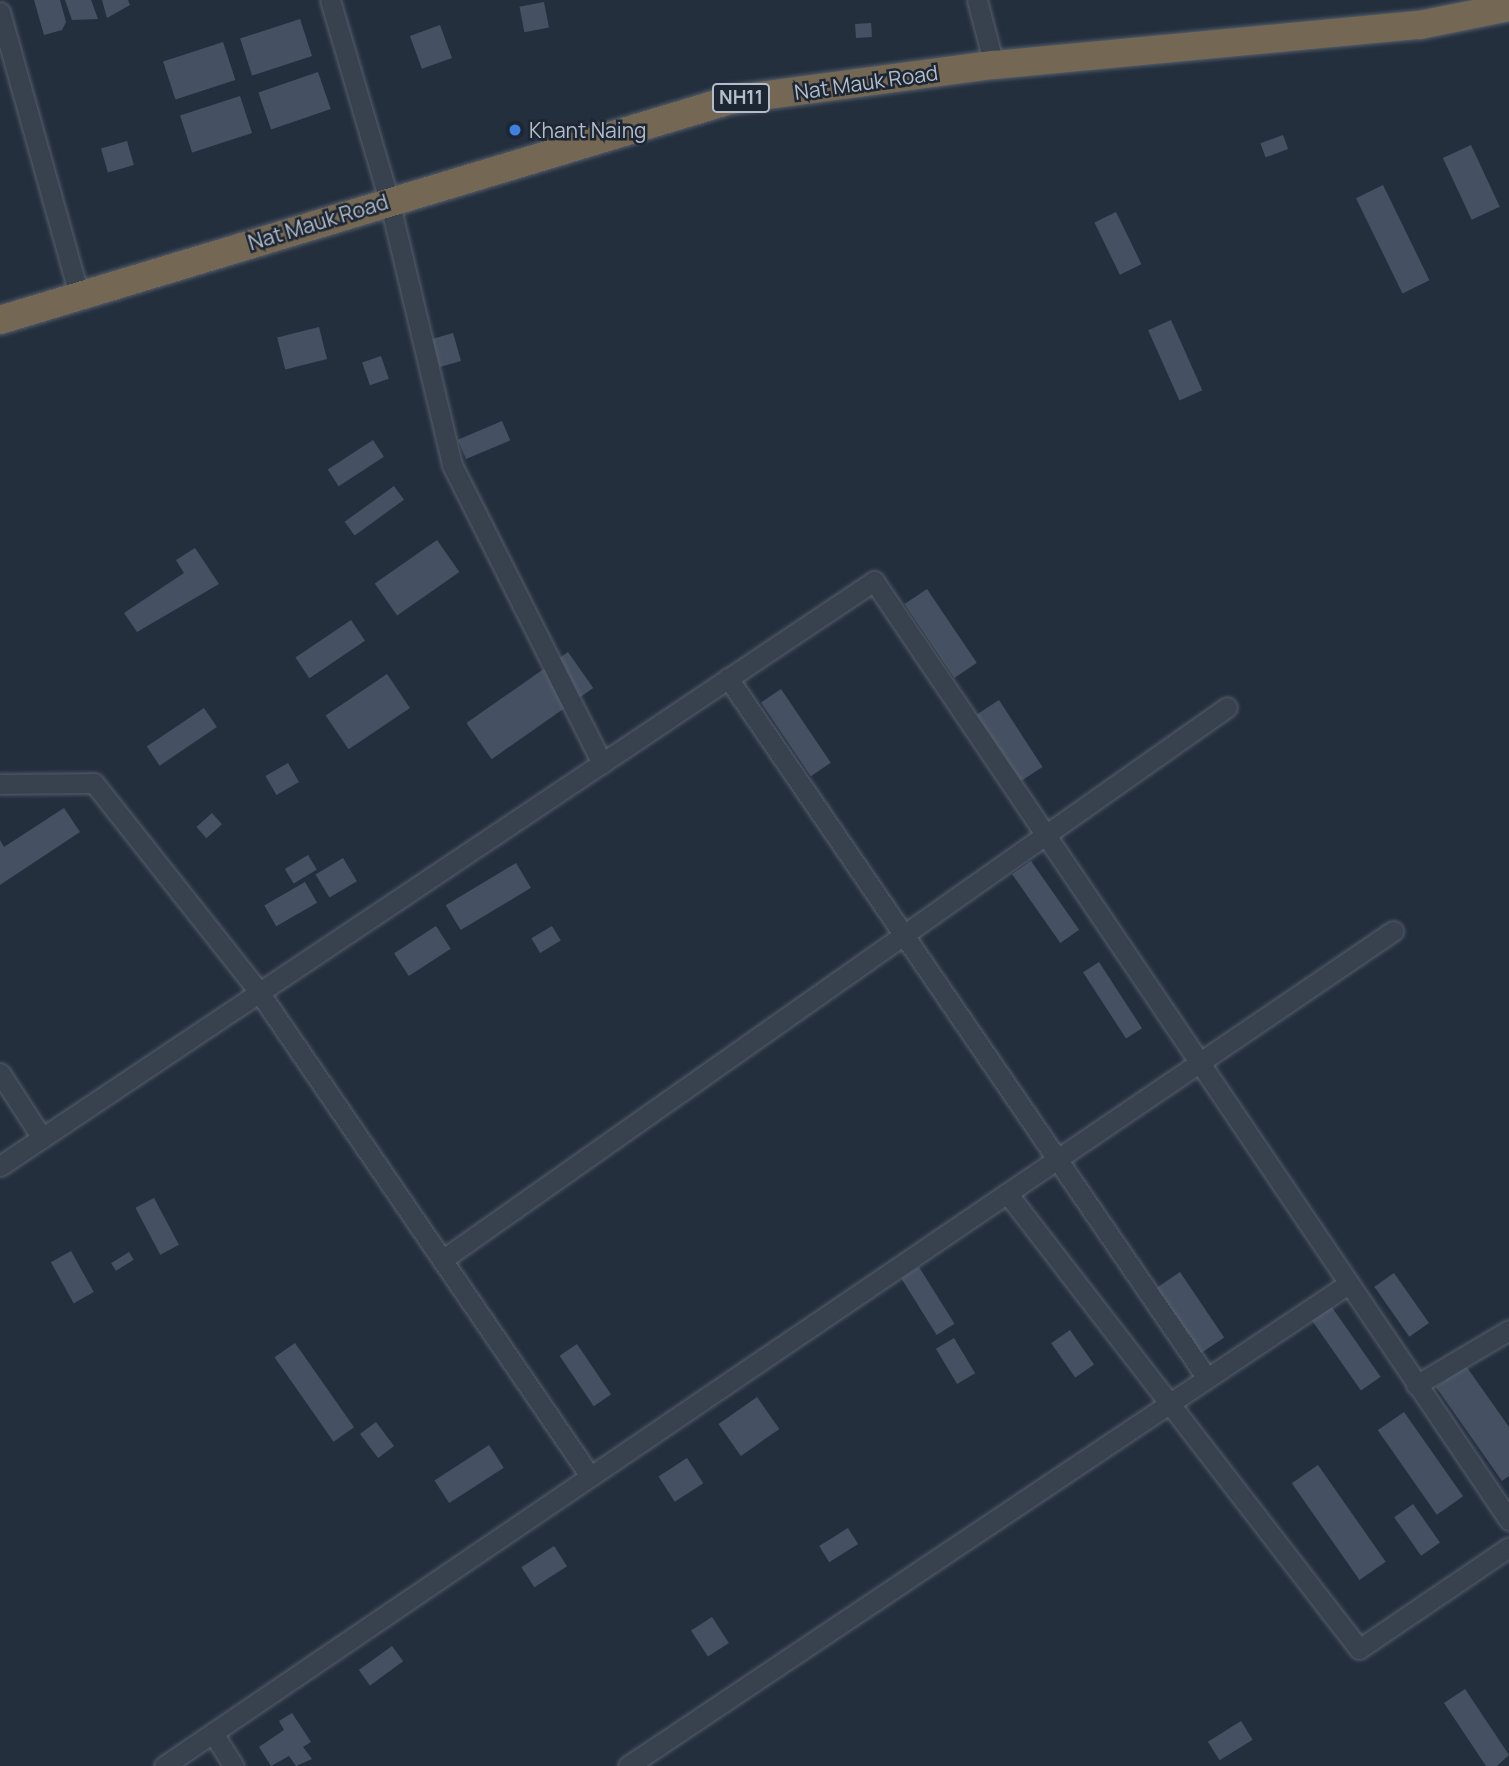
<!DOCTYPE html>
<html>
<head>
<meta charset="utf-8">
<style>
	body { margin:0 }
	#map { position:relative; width:1509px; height:1766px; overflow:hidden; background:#242f3e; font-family:Manrope,sans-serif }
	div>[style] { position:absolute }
	.building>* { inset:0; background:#455162; transform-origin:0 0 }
	.roads { filter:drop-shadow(0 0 2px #565f6c) drop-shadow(0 0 2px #565f6c) }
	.minor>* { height:19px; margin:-9.5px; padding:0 9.5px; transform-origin:9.5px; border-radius:9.5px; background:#38414e }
	.highway>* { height:28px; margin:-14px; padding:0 14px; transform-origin:14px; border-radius:14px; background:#746855 }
	.dots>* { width:19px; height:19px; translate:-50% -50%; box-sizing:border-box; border:4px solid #1d2633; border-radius:50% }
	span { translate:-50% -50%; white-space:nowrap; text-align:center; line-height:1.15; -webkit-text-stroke:5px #1d2633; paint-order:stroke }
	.shield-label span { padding:2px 5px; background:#1d2633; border:2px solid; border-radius:5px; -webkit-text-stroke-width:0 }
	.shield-label { font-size:19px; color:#b4bcc9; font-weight:700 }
	.street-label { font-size:21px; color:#b4bcc9 }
	.poi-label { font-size:21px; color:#b4bcc9 }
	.left { translate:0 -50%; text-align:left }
</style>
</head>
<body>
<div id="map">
	<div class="building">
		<i style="clip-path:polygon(34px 0,60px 0,66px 22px,62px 30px,44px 35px)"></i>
		<i style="clip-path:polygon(65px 0,91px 0,98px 19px,72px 20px)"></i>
		<i style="clip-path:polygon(102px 0,128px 0,130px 5px,107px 18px)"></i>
		<i style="left:544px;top:2px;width:26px;height:25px;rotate:79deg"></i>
		<i style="left:300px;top:19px;width:39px;height:63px;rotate:72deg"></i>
		<i style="left:871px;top:23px;width:14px;height:16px;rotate:86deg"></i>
		<i style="left:440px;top:25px;width:35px;height:32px;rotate:70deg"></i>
		<i style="left:223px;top:42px;width:40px;height:63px;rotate:72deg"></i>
		<i style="left:318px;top:72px;width:39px;height:63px;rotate:71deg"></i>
		<i style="left:240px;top:96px;width:39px;height:63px;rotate:72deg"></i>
		<i style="left:1283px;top:135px;width:15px;height:24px;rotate:70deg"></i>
		<i style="left:127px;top:141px;width:25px;height:27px;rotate:74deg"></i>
		<i style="left:1471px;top:145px;width:68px;height:31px;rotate:65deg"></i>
		<i style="left:1383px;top:185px;width:106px;height:30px;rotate:64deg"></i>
		<i style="left:1116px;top:212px;width:58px;height:24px;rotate:64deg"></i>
		<i style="left:1171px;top:320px;width:77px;height:25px;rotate:66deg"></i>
		<i style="left:319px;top:327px;width:33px;height:43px;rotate:76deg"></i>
		<i style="left:453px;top:333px;width:29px;height:22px;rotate:74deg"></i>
		<i style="left:381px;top:356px;width:24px;height:20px;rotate:71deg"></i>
		<i style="left:502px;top:421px;width:21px;height:48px;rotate:67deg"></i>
		<i style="left:373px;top:440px;width:20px;height:54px;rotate:57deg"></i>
		<i style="left:394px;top:486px;width:17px;height:61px;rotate:54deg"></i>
		<i style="left:437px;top:540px;width:39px;height:76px;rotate:55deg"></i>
		<i style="clip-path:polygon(195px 548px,219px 584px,137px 632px,124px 613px,184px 573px,176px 560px)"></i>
		<i style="left:927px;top:589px;width:89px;height:27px;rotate:56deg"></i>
		<i style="left:351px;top:620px;width:25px;height:67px;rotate:56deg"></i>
		<i style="left:568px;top:652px;width:44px;height:124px;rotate:55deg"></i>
		<i style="left:387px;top:674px;width:41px;height:74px;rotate:56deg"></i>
		<i style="left:781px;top:689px;width:89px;height:24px;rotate:56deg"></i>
		<i style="left:999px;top:700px;width:80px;height:27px;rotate:57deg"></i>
		<i style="left:204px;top:708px;width:23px;height:69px;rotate:56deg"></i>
		<i style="left:288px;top:763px;width:22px;height:26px;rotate:60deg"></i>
		<i style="clip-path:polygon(64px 808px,80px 832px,0 885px,0 840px,4px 847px)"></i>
		<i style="left:212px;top:813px;width:15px;height:21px;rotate:48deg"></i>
		<i style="left:308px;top:855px;width:17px;height:27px;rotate:59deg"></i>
		<i style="left:343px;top:858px;width:27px;height:32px;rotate:59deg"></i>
		<i style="left:1031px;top:861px;width:84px;height:23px;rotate:55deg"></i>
		<i style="left:516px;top:863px;width:29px;height:82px;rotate:59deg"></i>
		<i style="left:305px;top:882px;width:24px;height:47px;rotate:60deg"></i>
		<i style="left:436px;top:926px;width:27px;height:50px;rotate:57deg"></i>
		<i style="left:552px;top:926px;width:17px;height:24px;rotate:59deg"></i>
		<i style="left:1099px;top:962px;width:79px;height:19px;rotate:57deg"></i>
		<i style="left:154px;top:1198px;width:53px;height:21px;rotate:62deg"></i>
		<i style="left:71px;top:1251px;width:47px;height:23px;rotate:61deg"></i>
		<i style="left:129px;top:1252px;width:9px;height:21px;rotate:58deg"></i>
		<i style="left:919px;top:1267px;width:67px;height:21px;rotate:58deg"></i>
		<i style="left:1180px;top:1272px;width:79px;height:30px;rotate:56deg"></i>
		<i style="left:1394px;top:1273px;width:61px;height:24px;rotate:55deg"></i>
		<i style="left:1329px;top:1303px;width:90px;height:24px;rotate:55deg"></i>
		<i style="left:1070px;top:1330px;width:42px;height:23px;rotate:55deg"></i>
		<i style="left:954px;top:1338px;width:41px;height:21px;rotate:59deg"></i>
		<i style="left:295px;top:1343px;width:103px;height:25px;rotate:55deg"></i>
		<i style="left:577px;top:1344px;width:61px;height:21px;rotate:56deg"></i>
		<i style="clip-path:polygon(1466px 1366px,1509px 1427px,1509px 1476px,1502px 1481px,1436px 1387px)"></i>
		<i style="left:757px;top:1397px;width:39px;height:47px;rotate:55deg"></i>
		<i style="left:1404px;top:1412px;width:103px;height:32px;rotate:55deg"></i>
		<i style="left:376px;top:1422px;width:30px;height:20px;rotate:53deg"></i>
		<i style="left:489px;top:1445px;width:27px;height:65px;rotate:57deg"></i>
		<i style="left:687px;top:1458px;width:30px;height:34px;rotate:57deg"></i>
		<i style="left:1318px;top:1465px;width:118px;height:32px;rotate:55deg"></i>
		<i style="left:1413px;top:1504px;width:47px;height:23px;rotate:55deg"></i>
		<i style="left:848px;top:1528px;width:19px;height:34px;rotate:58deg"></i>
		<i style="left:554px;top:1546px;width:24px;height:39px;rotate:57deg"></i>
		<i style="left:712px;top:1617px;width:31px;height:25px;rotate:57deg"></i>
		<i style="left:392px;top:1646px;width:19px;height:41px;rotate:54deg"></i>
		<i style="clip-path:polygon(1465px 1689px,1509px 1755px,1497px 1766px,1486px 1766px,1444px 1703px)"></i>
		<i style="clip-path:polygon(292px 1713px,311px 1742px,303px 1747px,312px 1759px,296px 1766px,289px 1756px,271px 1766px,259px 1747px,284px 1730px,279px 1721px)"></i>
		<i style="left:1241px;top:1721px;width:22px;height:39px;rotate:58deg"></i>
	</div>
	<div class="roads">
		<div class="minor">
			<i style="left:330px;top:0;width:209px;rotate:73.6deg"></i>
			<i style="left:389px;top:200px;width:272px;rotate:76.6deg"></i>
			<i style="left:452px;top:465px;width:334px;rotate:63.3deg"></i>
			<i style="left:977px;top:0;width:67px;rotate:75.3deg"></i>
			<i style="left:0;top:12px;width:294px;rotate:74.4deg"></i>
			<i style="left:728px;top:678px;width:848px;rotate:55.62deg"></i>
			<i style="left:0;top:784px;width:94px;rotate:-0.6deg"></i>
			<i style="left:94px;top:783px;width:266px;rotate:51.7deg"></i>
			<i style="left:259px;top:992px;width:586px;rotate:55.63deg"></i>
			<i style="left:0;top:1073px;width:77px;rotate:57.1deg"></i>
			<i style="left:0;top:1166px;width:1052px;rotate:-33.8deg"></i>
			<i style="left:874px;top:581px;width:1134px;rotate:55.93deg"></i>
			<i style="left:1007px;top:1193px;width:576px;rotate:52.33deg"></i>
			<i style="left:1359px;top:1649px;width:181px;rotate:-34.2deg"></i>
			<i style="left:442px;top:1260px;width:960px;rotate:-35.16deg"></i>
			<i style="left:1416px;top:1385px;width:108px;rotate:-30.6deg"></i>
			<i style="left:213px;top:1733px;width:39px;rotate:58deg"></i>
			<i style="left:164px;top:1766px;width:1486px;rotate:-34.19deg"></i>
			<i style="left:628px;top:1766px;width:866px;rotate:-33.8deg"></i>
		</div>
		<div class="highway">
			<i style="left:0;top:320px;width:762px;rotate:-16.77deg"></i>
			<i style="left:730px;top:100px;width:266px;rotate:-7.6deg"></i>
			<i style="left:994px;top:65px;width:428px;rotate:-5.4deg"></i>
			<i style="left:1420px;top:25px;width:91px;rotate:-11.4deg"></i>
		</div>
	</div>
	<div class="dots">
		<i style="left:515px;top:130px;background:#3f7fe0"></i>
	</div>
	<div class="shield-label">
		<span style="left:741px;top:98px">NH11</span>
	</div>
	<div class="street-label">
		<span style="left:866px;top:82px;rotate:-8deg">Nat Mauk Road</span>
		<span style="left:318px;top:222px;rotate:-17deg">Nat Mauk Road</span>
	</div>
	<div class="poi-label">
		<span class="left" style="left:529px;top:130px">Khant Naing</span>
	</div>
</div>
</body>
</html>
